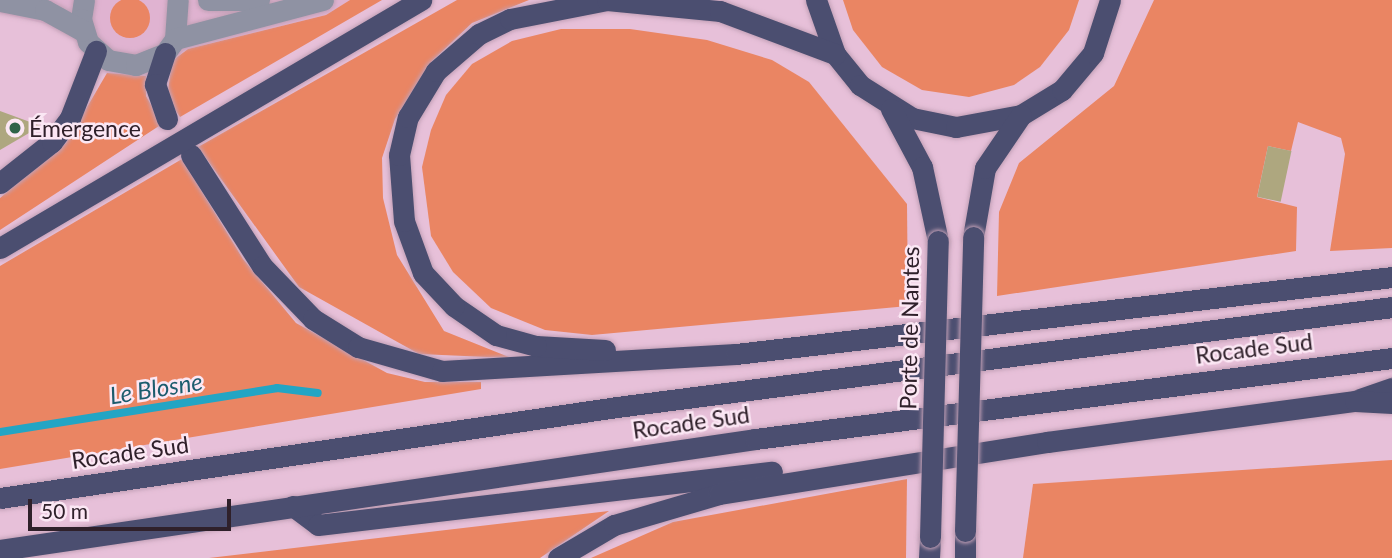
<!DOCTYPE html>
<html>
<head>
<meta charset="utf-8">
<style>
	body { margin:0 }
	#map { position:relative; width:1392px; height:558px; overflow:hidden; background:#e7c0d9; font-family:Lato,sans-serif }
	div>[style] { position:absolute }
	.built>* { inset:0; background:#e0b3d1 }
	.green>* { inset:0; background:#ea8563 }
	.round { border-radius:50% }
	.stream>* { height:8px; margin:-4px; padding:0 4px; transform-origin:4px; border-radius:4px; background:#23a5c4 }
	.building>* { inset:0; background:#aea77f; transform-origin:0 0 }
	.roads { filter:drop-shadow(0 0 2px #c2a0b6) drop-shadow(0 0 2px #c2a0b6) }
	.minor>* { height:21px; margin:-10.5px; padding:0 10.5px; transform-origin:10.5px; border-radius:10.5px; background:#8f92a3 }
	.highway>* { height:21px; margin:-10.5px; padding:0 10.5px; transform-origin:10.5px; border-radius:10.5px; background:#4b4e70 }
	.bridges { filter:drop-shadow(0 0 2px #c2a0b6) drop-shadow(0 0 2px #c2a0b6) }
	.highway-bridge>* { height:21px; margin:-10.5px; padding:0 10.5px; transform-origin:10.5px; border-radius:10.5px; background:#4b4e70 }
	.dots>* { width:19px; height:19px; translate:-50% -50%; box-sizing:border-box; border:4px solid #fbe7f4; border-radius:50% }
	span { translate:-50% -50%; white-space:nowrap; text-align:center; line-height:1.15; -webkit-text-stroke:5px #fbe7f4; paint-order:stroke }
	.poi-label { font-size:23px; color:#2f202a }
	.left { translate:0 -50%; text-align:left }
	.street-label { font-size:23px; color:#2f202a }
	.water-label { font-size:24px; color:#1c5c6e; font-style:italic }
	.scale { position:absolute; left:28px; top:499px; width:203px; height:32px; box-sizing:border-box; border:4px solid #2f202a; border-top:0; padding-left:9px; font-size:21px; line-height:24px; white-space:nowrap; color:#2f202a; -webkit-text-stroke:5px #fbe7f4; paint-order:stroke }
</style>
</head>
<body>
<div id="map">
	<div class="built">
		<i style="clip-path:polygon(0 0,350px 0,326px 15px,188px 49px,159px 69px,128px 78px,107px 73px,63px 28px,0 13px)"></i>
	</div>
	<div class="green">
		<i class="round" style="left:110px;top:-2px;width:40px;height:40px"></i>
		<i style="clip-path:polygon(350px 0,382px 0,180px 117px,167px 98px,172px 61px,188px 49px,326px 15px)"></i>
		<i style="clip-path:polygon(457px 0,529px 0,472px 23px,432px 61px,395px 119px,382px 158px,383px 198px,397px 255px,444px 331px,511px 358px,419px 354px,299px 287px,198px 147px)"></i>
		<i style="clip-path:polygon(843px 0,1079px 0,1069px 30px,1040px 67px,1014px 85px,969px 97px,922px 90px,882px 67px,853px 30px)"></i>
		<i style="clip-path:polygon(1154px 0,1392px 0,1392px 248px,1330px 251px,1345px 154px,1341px 138px,1298px 122px,1291px 151px,1268px 146px,1257px 197px,1297px 207px,1296px 251px,997px 296px,999px 212px,1019px 163px,1114px 86px)"></i>
		<i style="clip-path:polygon(561px 29px,630px 29px,707px 40px,772px 60px,809px 82px,907px 204px,908px 306px,592px 335px,545px 330px,491px 308px,453px 272px,431px 236px,422px 167px,431px 130px,446px 95px,472px 64px,512px 41px)"></i>
		<i style="clip-path:polygon(107px 73px,146px 76px,146px 96px,162px 124px,0 230px,0 198px,66px 143px)"></i>
		<i style="clip-path:polygon(182px 159px,243px 259px,296px 323px,387px 373px,425px 382px,481px 382px,481px 389px,0 469px,0 266px)"></i>
		<i style="clip-path:polygon(1392px 460px,1392px 558px,1023px 558px,1033px 484px)"></i>
		<i style="clip-path:polygon(907px 479px,906px 558px,591px 558px,673px 522px)"></i>
		<i style="clip-path:polygon(609px 511px,540px 558px,209px 558px,412px 534px)"></i>
	</div>
	<div class="stream">
		<i style="left:0;top:432px;width:280px;rotate:-9deg"></i>
		<i style="left:277px;top:388px;width:41px;rotate:7deg"></i>
	</div>
	<div class="building">
		<i style="clip-path:polygon(0 111px,41px 126px,0 150px)"></i>
		<i style="left:1268px;top:146px;width:24px;height:52px;rotate:12deg"></i>
	</div>
	<div class="roads">
		<div class="minor">
			<i style="left:84px;top:0;width:19px;rotate:99deg"></i>
			<i style="left:81px;top:19px;width:24px;rotate:73deg"></i>
			<i style="left:88px;top:42px;width:27px;rotate:42deg"></i>
			<i style="left:108px;top:60px;width:28px;rotate:10deg"></i>
			<i style="left:136px;top:65px;width:31px;rotate:-22deg"></i>
			<i style="left:165px;top:53px;width:17px;rotate:-54deg"></i>
			<i style="left:175px;top:39px;width:39px;rotate:-86deg"></i>
			<i style="left:208px;top:0;width:51px"></i>
			<i style="left:0;top:1px;width:46px;rotate:11.3deg"></i>
			<i style="left:45px;top:10px;width:43px;rotate:28.9deg"></i>
			<i style="left:175px;top:39px;width:153px;rotate:-14.8deg"></i>
		</div>
		<div class="highway">
			<i style="left:816px;top:0;width:57px;rotate:70.6deg"></i>
			<i style="left:835px;top:54px;width:40px;rotate:51deg"></i>
			<i style="left:860px;top:85px;width:62px;rotate:32.4deg"></i>
			<i style="left:912px;top:118px;width:45px;rotate:11.6deg"></i>
			<i style="left:956px;top:127px;width:66px;rotate:-10.5deg"></i>
			<i style="left:1021px;top:115px;width:48px;rotate:-31.4deg"></i>
			<i style="left:1062px;top:90px;width:48px;rotate:-50deg"></i>
			<i style="left:1093px;top:53px;width:56px;rotate:-72.2deg"></i>
			<i style="left:165px;top:53px;width:33px;rotate:108deg"></i>
			<i style="left:155px;top:84px;width:37px;rotate:71deg"></i>
			<i style="left:891px;top:109px;width:66px;rotate:61.9deg"></i>
			<i style="left:922px;top:167px;width:76px;rotate:77.8deg"></i>
			<i style="left:191px;top:155px;width:132px;rotate:57.4deg"></i>
			<i style="left:262px;top:266px;width:74px;rotate:46.1deg"></i>
			<i style="left:313px;top:319px;width:53px;rotate:31.9deg"></i>
			<i style="left:358px;top:347px;width:87px;rotate:15.9deg"></i>
			<i style="left:442px;top:371px;width:294px;rotate:-3.3deg"></i>
			<i style="left:736px;top:354px;width:661px;rotate:-6.69deg"></i>
			<i style="left:0;top:183px;width:66px;rotate:-38.3deg"></i>
			<i style="left:52px;top:142px;width:30px;rotate:-53deg"></i>
			<i style="left:70px;top:118px;width:72px;rotate:-68.8deg"></i>
			<i style="left:973px;top:237px;width:70px;rotate:-80.1deg"></i>
			<i style="left:985px;top:168px;width:64px;rotate:-55.8deg"></i>
			<i style="left:0;top:248px;width:489px;rotate:-30.5deg"></i>
			<i style="left:605px;top:350px;width:69px;rotate:-176.7deg"></i>
			<i style="left:536px;top:346px;width:41px;rotate:-164.6deg"></i>
			<i style="left:496px;top:335px;width:51px;rotate:-145.4deg"></i>
			<i style="left:454px;top:306px;width:45px;rotate:-133.2deg"></i>
			<i style="left:423px;top:273px;width:55px;rotate:-110.1deg"></i>
			<i style="left:404px;top:221px;width:66px;rotate:-94.3deg"></i>
			<i style="left:399px;top:155px;width:39px;rotate:-77deg"></i>
			<i style="left:408px;top:117px;width:54px;rotate:-58.7deg"></i>
			<i style="left:436px;top:71px;width:57px;rotate:-40.7deg"></i>
			<i style="left:479px;top:34px;width:34px;rotate:-26deg"></i>
			<i style="left:510px;top:19px;width:99px;rotate:-11.1deg"></i>
			<i style="left:607px;top:0;width:114px;rotate:5.6deg"></i>
			<i style="left:720px;top:11px;width:123px;rotate:20.5deg"></i>
			<i style="left:1360px;top:399px;width:34px;rotate:-19deg"></i>
			<i style="left:0;top:498px;width:624px;rotate:-8.39deg"></i>
			<i style="left:617px;top:407px;width:781px;rotate:-7.35deg"></i>
			<i style="left:293px;top:506px;width:31px;rotate:37deg"></i>
			<i style="left:318px;top:525px;width:457px;rotate:-6.7deg"></i>
			<i style="left:965px;top:531px;width:27px;rotate:90deg"></i>
			<i style="left:0;top:550px;width:763px;rotate:-8.36deg"></i>
			<i style="left:755px;top:439px;width:642px;rotate:-7.25deg"></i>
			<i style="left:558px;top:558px;width:65px;rotate:-30.5deg"></i>
			<i style="left:614px;top:525px;width:109px;rotate:-16.4deg"></i>
			<i style="left:719px;top:494px;width:332px;rotate:-9deg"></i>
			<i style="left:1047px;top:442px;width:311px;rotate:-7.6deg"></i>
			<i style="left:1355px;top:401px;width:37px;rotate:3deg"></i>
			<i style="left:929px;top:558px;width:21px;rotate:-87deg"></i>
		</div>
	</div>
	<div class="bridges">
		<div class="highway-bridge">
			<i style="left:965px;top:531px;width:294px;rotate:-88.4deg"></i>
			<i style="left:930px;top:537px;width:296px;rotate:-88.5deg"></i>
		</div>
	</div>
	<div class="dots">
		<i style="left:15px;top:128px;background:#2f6349"></i>
	</div>
	<div class="poi-label">
		<span class="left" style="left:29px;top:128px">Émergence</span>
	</div>
	<div class="street-label">
		<span style="left:909px;top:328px;rotate:-89deg">Porte de Nantes</span>
		<span style="left:1254px;top:348px;rotate:-7deg">Rocade Sud</span>
		<span style="left:691px;top:422px;rotate:-8deg">Rocade Sud</span>
		<span style="left:130px;top:452px;rotate:-8deg">Rocade Sud</span>
	</div>
	<div class="water-label">
		<span style="left:156px;top:388px;rotate:-9deg">Le Blosne</span>
	</div>
	<div class="scale">50 m</div>
</div>
</body>
</html>
